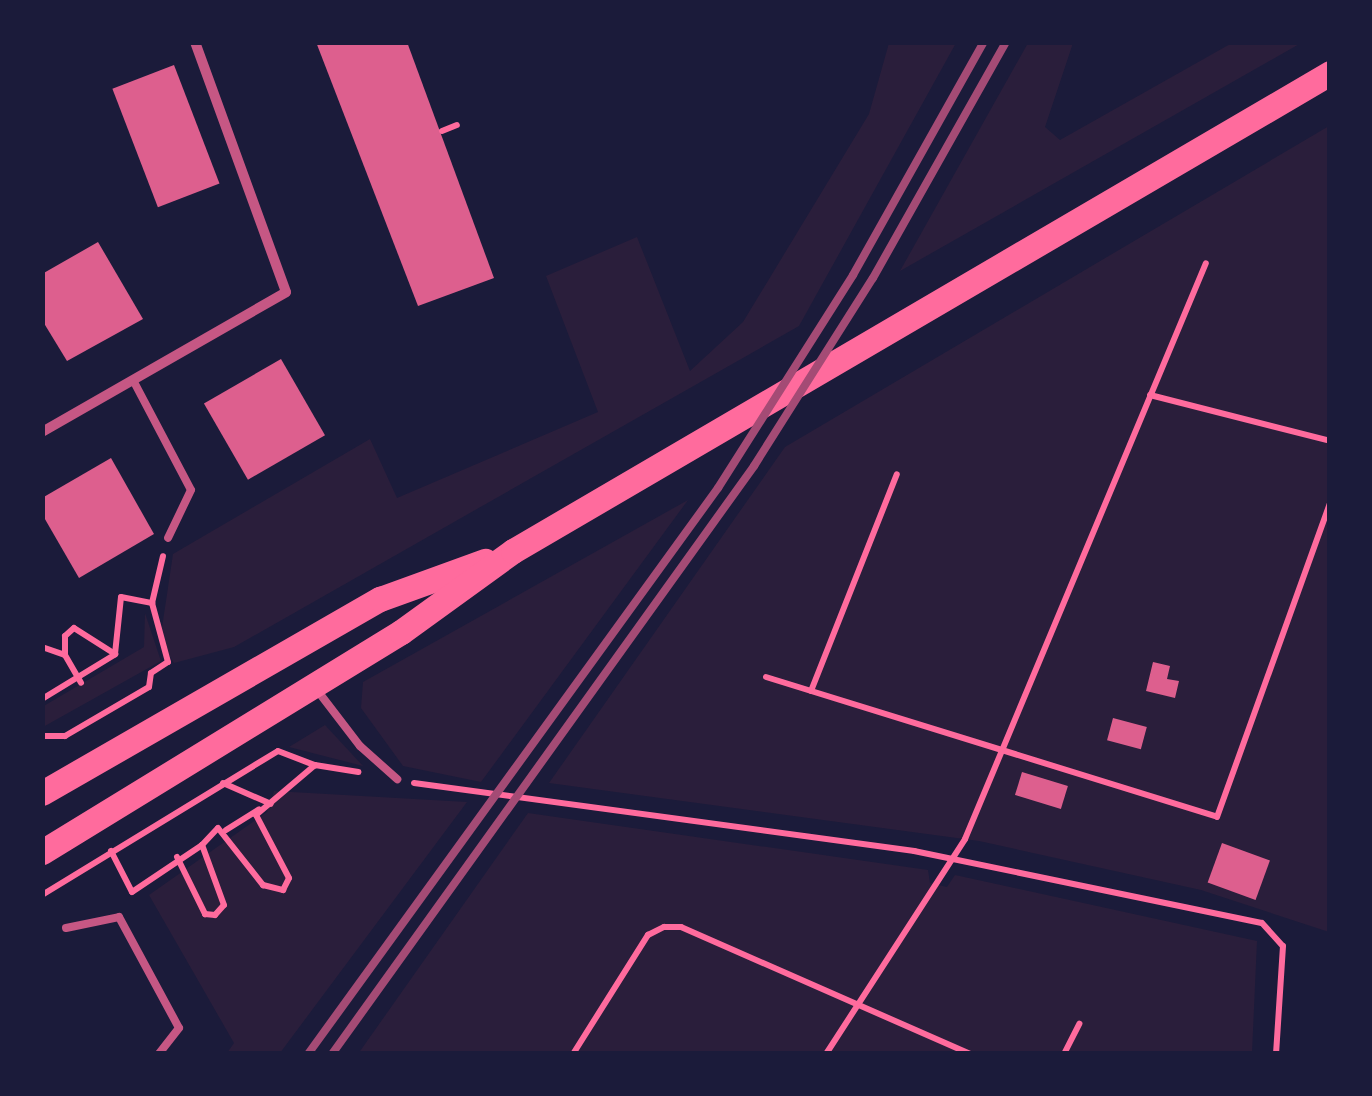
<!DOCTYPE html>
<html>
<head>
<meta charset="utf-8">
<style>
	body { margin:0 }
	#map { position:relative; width:1372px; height:1096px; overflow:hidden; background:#1b1b3a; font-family:Manrope,sans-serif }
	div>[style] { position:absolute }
	.green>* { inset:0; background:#2a1e3b }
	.building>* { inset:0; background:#dd5f8e; transform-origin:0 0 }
	.path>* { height:6px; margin:-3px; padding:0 3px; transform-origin:3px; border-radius:3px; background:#ff6b9d }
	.service>* { height:8px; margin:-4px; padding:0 4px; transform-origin:4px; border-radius:4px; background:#c65784 }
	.minor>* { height:10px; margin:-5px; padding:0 5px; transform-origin:5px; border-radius:5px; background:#c65784 }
	.primary>* { height:25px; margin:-12.5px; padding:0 12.5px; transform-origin:12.5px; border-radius:12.5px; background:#ff6b9d }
	.rail>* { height:8px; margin:-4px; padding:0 4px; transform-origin:4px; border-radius:4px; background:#a44b75 }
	span { translate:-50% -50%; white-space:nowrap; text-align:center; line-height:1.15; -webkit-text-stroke:10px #1b1b3a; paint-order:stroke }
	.frame { position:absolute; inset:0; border:45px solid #1b1b3a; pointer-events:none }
</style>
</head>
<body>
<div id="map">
	<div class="green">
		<i style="clip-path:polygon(889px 43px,956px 43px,799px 326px,234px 647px,174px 663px,160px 641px,173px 554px,370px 439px,397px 498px,598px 412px,546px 276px,637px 237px,690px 371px,743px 322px,869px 114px)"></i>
		<i style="clip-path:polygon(1028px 43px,1073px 43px,1045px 127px,1060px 140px,1232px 43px,1301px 43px,900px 271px)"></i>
		<i style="clip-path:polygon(1329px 126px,1329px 932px,1201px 890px,979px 841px,549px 783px,785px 447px)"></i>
		<i style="clip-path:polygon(688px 500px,481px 782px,403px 766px,361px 708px,363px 682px)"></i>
		<i style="clip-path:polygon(145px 613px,161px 661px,43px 727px,42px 707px,144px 647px)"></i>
		<i style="clip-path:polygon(325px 725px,363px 766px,289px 747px)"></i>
		<i style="clip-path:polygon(274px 791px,467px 802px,280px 1053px,227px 1053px,234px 1043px,149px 895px,267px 812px)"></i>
		<i style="clip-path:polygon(528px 813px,928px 870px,930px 883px,947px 887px,955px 875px,1257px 941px,1252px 1053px,358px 1054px)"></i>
	</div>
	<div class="building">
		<i style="clip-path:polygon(316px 42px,407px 42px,494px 278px,418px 306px)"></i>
		<i style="left:174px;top:65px;width:127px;height:66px;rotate:69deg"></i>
		<i style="clip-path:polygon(98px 242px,143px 319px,67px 361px,42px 320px,42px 274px)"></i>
		<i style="left:281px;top:359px;width:88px;height:89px;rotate:60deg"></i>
		<i style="clip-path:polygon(111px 458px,154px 534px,79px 578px,42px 514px,42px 498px)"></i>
		<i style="clip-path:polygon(1153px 662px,1170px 666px,1167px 679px,1179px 681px,1175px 698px,1146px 691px)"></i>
		<i style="left:1113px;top:718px;width:35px;height:23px;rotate:15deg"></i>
		<i style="left:1022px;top:772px;width:48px;height:24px;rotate:17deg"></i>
		<i style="left:1222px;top:843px;width:51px;height:42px;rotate:20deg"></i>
	</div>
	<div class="path">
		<i style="left:442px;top:131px;width:16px;rotate:-22deg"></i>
		<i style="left:1150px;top:395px;width:186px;rotate:14.3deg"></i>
		<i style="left:42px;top:647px;width:24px;rotate:19deg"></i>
		<i style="left:65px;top:655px;width:32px;rotate:60deg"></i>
		<i style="left:65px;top:655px;width:19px;rotate:-90deg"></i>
		<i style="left:65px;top:636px;width:12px;rotate:-42deg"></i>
		<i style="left:74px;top:628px;width:49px;rotate:32.4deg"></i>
		<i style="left:115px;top:654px;width:57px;rotate:-84deg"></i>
		<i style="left:121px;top:597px;width:32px;rotate:11deg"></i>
		<i style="left:766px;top:677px;width:472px;rotate:17.2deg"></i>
		<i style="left:1217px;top:817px;width:334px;rotate:-70.2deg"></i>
		<i style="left:811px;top:691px;width:233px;rotate:-68.4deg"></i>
		<i style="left:42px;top:699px;width:84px;rotate:-31.4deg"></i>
		<i style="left:42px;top:736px;width:23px"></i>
		<i style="left:65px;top:736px;width:97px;rotate:-30.3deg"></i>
		<i style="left:149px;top:687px;width:14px;rotate:-82deg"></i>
		<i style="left:151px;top:673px;width:20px;rotate:-33deg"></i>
		<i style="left:168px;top:662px;width:61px;rotate:-105.2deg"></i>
		<i style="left:152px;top:603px;width:48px;rotate:-76.8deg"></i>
		<i style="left:223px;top:783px;width:52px;rotate:23.6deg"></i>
		<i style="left:414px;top:783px;width:505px;rotate:7.74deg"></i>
		<i style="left:914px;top:851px;width:355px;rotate:11.7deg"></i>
		<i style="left:1262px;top:923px;width:31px;rotate:48deg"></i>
		<i style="left:1283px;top:946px;width:108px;rotate:93.7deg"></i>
		<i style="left:226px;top:830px;width:39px;rotate:-32deg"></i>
		<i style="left:111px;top:851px;width:46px;rotate:62.9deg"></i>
		<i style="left:132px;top:892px;width:84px;rotate:-33.9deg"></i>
		<i style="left:177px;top:857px;width:64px;rotate:63.8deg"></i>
		<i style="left:205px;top:914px;width:10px;rotate:6deg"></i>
		<i style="left:215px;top:915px;width:13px;rotate:-48deg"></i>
		<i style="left:224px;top:905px;width:64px;rotate:-110.1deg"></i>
		<i style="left:202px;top:845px;width:23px;rotate:-47deg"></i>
		<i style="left:218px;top:828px;width:73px;rotate:51.7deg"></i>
		<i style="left:263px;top:885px;width:21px;rotate:14deg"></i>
		<i style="left:283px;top:890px;width:13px;rotate:-63deg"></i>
		<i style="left:289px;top:878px;width:71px;rotate:-117.6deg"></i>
		<i style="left:256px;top:815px;width:77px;rotate:-40.3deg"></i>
		<i style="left:315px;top:765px;width:44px;rotate:9.2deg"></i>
		<i style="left:42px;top:895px;width:276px;rotate:-31.4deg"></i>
		<i style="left:278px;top:751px;width:40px;rotate:21deg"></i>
		<i style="left:573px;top:1054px;width:141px;rotate:-57.8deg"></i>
		<i style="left:648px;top:935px;width:18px;rotate:-27deg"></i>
		<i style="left:664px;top:927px;width:17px"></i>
		<i style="left:681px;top:927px;width:316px;rotate:23.7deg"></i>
		<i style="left:826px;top:1054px;width:256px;rotate:-57.1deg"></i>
		<i style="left:965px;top:839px;width:624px;rotate:-67.3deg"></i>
		<i style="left:1064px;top:1054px;width:34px;rotate:-63deg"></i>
	</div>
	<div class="service">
		<i style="left:133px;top:380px;width:124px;rotate:62.2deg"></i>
		<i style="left:191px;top:490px;width:53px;rotate:115.6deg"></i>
		<i style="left:317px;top:690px;width:71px;rotate:52.5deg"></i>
		<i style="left:360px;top:746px;width:50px;rotate:41.7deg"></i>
		<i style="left:66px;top:928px;width:54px;rotate:-11.7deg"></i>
		<i style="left:119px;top:917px;width:126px;rotate:61.6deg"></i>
		<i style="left:179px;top:1028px;width:33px;rotate:128deg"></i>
	</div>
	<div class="minor">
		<i style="left:42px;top:432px;width:281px;rotate:-29.8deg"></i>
		<i style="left:286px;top:292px;width:266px;rotate:-110deg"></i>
	</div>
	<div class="primary">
		<i style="left:42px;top:793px;width:390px;rotate:-29.9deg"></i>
		<i style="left:380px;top:599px;width:112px;rotate:-19.9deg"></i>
		<i style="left:42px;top:852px;width:421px;rotate:-31.5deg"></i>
		<i style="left:401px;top:632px;width:138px;rotate:-35.9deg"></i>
		<i style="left:513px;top:551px;width:947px;rotate:-30.33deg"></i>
	</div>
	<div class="rail">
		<i style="left:308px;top:1054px;width:699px;rotate:-54.08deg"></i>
		<i style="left:718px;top:488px;width:252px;rotate:-57.6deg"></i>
		<i style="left:853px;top:275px;width:267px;rotate:-60.7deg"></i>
		<i style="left:332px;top:1054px;width:724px;rotate:-54.33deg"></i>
		<i style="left:754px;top:466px;width:222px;rotate:-57.7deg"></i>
		<i style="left:873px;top:278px;width:271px;rotate:-60.6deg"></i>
	</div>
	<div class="frame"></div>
</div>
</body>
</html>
